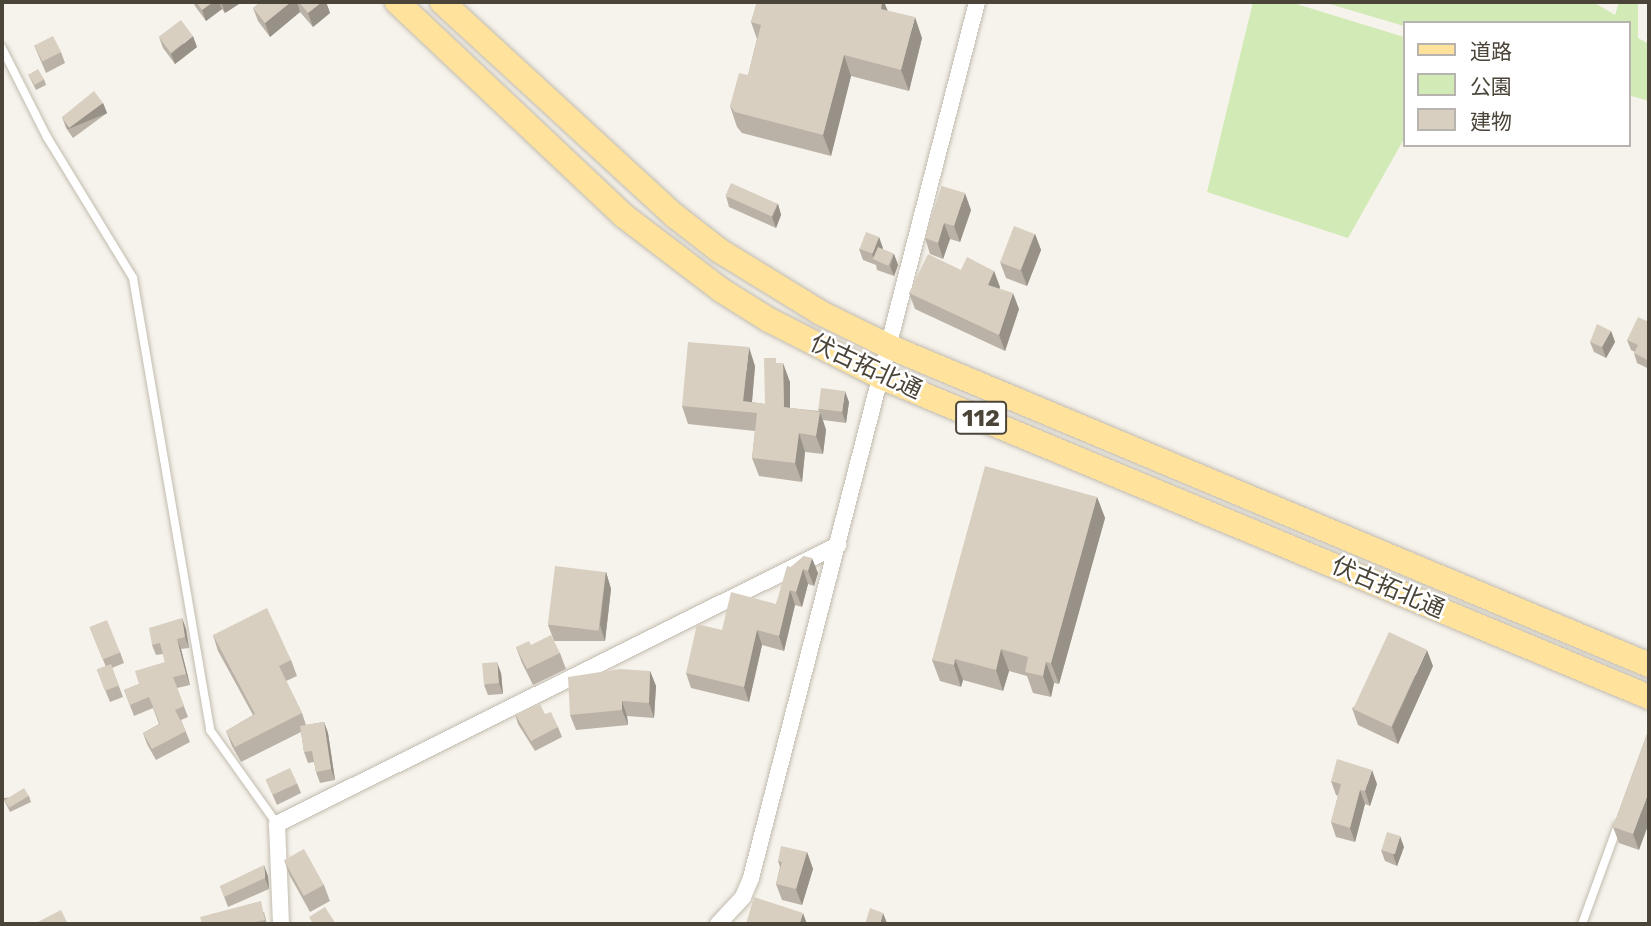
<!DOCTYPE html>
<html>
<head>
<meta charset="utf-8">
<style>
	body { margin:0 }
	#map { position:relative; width:1651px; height:926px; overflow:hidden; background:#f6f3ec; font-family:Rubik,"Noto Sans JP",sans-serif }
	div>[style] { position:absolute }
	.green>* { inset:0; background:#d2eab5 }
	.roads { filter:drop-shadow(0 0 2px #c2bbae) drop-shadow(0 0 2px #c2bbae) }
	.lane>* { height:8px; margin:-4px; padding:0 4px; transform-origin:4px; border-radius:4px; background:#fff }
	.street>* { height:16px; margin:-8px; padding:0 8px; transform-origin:8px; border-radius:8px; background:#fff }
	.primary>* { height:24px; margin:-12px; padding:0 12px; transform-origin:12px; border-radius:12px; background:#ffe39c }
	.wall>* { inset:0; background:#bab2a6 }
	.shaded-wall>* { inset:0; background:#979187; transform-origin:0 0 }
	.building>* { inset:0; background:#d8cfc1; transform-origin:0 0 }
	span { translate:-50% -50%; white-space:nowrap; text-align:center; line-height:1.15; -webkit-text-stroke:5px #fff; paint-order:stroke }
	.shield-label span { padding:2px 5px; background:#fff; border:2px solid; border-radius:5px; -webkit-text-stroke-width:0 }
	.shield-label { font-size:23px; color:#4b4439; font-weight:700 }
	.street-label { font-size:24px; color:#4b4439 }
	.frame { position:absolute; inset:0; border:4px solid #4b4439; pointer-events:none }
	.legend { position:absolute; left:1403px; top:21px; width:228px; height:126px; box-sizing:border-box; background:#fff; border:2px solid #b7b4b0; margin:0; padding:9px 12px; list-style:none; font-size:21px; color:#4b4439 }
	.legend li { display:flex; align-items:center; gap:14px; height:35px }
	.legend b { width:35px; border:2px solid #b7b4b0 }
</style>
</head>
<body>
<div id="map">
	<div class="green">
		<i style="clip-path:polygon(1253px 2px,1290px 2px,1404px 37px,1404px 139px,1348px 238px,1207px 192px)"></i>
		<i style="clip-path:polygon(1323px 2px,1593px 2px,1615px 15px,1619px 2px,1638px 2px,1638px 38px,1649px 44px,1649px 101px,1628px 95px,1628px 23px,1404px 23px,1404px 26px)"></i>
	</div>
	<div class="roads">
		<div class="lane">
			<i style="left:2px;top:48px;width:100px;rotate:63.2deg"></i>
			<i style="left:47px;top:137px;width:165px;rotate:58.6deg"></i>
			<i style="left:133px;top:278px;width:459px;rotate:80.3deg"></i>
			<i style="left:210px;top:730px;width:115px;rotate:54.5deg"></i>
			<i style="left:1582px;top:924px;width:105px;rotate:-70deg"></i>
		</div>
		<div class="street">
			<i style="left:281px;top:924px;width:100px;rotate:-92.3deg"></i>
			<i style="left:277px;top:824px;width:627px;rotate:-26.44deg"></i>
			<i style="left:718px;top:924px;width:37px;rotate:-47deg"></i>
			<i style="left:743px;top:897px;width:21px;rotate:-67deg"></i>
			<i style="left:751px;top:878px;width:905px;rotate:-75.53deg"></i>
		</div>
		<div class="primary">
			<i style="left:397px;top:2px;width:312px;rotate:43.3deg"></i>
			<i style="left:624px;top:216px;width:122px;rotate:37.3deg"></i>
			<i style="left:721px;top:290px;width:57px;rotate:32deg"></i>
			<i style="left:769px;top:320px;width:126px;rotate:27deg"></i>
			<i style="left:881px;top:377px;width:832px;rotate:22.62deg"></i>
			<i style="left:442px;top:2px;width:316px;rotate:42.6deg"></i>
			<i style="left:675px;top:216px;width:57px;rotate:37.9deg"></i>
			<i style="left:720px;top:251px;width:119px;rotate:31.5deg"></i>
			<i style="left:821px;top:313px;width:77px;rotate:26.2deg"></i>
			<i style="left:890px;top:347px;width:823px;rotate:22.73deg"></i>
		</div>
	</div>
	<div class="wall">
		<i style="clip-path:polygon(193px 2px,242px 2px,225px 13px,222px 9px,206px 21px,195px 6px)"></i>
		<i style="clip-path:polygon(261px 2px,326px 2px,330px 13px,313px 27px,300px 12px,270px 37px,258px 21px,253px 8px)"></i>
		<i style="clip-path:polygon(757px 2px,884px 2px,887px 10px,922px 38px,909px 91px,851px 76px,831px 156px,742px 133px,737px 127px,730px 106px,748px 75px,757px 39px,751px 22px)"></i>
		<i style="clip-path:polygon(159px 37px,197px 47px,175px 64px,163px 48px)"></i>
		<i style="clip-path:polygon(34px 45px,61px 52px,65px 63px,46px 73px)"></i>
		<i style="clip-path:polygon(28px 74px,44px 79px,46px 85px,36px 90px)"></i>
		<i style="clip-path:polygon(103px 103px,107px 113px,73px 138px,66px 128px,62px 117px)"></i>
		<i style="clip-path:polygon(942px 186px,971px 210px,960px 242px,950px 239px,943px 259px,930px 254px,925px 238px)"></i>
		<i style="clip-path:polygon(726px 196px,778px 204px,781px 215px,776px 228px,729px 207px)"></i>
		<i style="clip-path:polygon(1035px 234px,1041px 250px,1027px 286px,1006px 278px,1000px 262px)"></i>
		<i style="clip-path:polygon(879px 237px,882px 249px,894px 254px,898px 265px,894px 276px,877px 270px,876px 265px,863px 260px,859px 249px)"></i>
		<i style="clip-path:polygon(961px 270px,994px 271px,1000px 289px,1019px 309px,1005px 351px,915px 309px,909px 293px)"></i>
		<i style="clip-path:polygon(1649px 322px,1649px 369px,1637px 363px,1634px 353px,1635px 352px,1631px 350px,1627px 340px)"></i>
		<i style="clip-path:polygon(1611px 331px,1615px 342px,1606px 358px,1594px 352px,1590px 342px)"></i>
		<i style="clip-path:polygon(778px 363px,790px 382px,790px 408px,819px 411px,818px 409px,849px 402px,846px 423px,823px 420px,826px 430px,823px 454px,805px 452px,802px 482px,759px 476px,752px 458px,755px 431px,688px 424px,682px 406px,755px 366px,752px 402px,765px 404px)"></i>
		<i style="clip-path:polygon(1097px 497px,1105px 518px,1059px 684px,1054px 683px,1051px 697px,1033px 693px,1027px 676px,1009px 671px,1003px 691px,963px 680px,961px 687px,940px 681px,932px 660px)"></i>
		<i style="clip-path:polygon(804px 556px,818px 573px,814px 586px,808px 584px,802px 607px,795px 605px,784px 651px,762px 645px,749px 702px,691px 688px,686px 673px,722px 630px,776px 604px,791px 567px)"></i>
		<i style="clip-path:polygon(606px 572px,611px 589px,605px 641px,554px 641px,548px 625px)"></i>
		<i style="clip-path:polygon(182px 618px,186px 629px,189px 648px,181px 649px,190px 685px,177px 688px,188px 717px,181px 720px,190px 742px,156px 760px,147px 744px,143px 733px,159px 724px,153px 708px,134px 716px,124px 690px,139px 684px,165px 662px,163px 654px,156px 655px,152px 645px)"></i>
		<i style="clip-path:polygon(90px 628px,120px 652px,124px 663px,112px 668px,123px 697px,110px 702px,97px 670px,106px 667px)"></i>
		<i style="clip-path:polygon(213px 635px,291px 660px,297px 676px,286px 681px,302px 713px,306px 725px,324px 722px,328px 733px,335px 780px,320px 783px,316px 772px,314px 762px,308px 763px,304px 752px,301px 732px,241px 762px,232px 746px,226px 731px,253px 715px,218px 651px)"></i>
		<i style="clip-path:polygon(531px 645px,560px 653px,566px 669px,533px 685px,522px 663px,516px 647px)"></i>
		<i style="clip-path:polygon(1433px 666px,1398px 744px,1358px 725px,1352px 708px)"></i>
		<i style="clip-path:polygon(650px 671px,656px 686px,654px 718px,627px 716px,628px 725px,576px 730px,570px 715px)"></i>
		<i style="clip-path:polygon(501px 673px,503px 694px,488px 695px,484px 685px)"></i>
		<i style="clip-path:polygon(515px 714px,545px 714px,558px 727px,562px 737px,535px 751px,518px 724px)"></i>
		<i style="clip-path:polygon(1647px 734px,1639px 850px,1619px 843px,1613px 827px)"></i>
		<i style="clip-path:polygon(266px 780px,297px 783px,301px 793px,277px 805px)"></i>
		<i style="clip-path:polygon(1331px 781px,1377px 784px,1370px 806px,1365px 804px,1355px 842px,1336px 837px,1331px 822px,1338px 796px,1336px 795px)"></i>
		<i style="clip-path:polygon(29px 796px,31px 802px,10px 812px,3px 798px)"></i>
		<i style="clip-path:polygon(1404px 847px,1397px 866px,1385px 861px,1381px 850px)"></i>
		<i style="clip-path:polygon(807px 852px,813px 869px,802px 905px,782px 900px,776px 884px,780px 867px,778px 861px)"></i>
		<i style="clip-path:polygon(284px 860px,324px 885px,330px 901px,310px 912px,290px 876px)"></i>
		<i style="clip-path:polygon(268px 876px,269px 889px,228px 907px,220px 886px)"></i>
		<i style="clip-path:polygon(264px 912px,267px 924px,202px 924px)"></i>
	</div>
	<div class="shaded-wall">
		<i style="clip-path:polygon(213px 2px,219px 2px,222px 9px,206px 21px,202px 10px)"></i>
		<i style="clip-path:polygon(221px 2px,242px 2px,225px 13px)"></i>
		<i style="clip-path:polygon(291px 2px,297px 2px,300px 12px,270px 37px,265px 23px)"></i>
		<i style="clip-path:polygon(322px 2px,326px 2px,330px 13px,313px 27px,308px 13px)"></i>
		<i style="clip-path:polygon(882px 2px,884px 2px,891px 19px,881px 9px)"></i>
		<i style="clip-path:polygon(915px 17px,922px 38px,909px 91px,901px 70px)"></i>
		<i style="clip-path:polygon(193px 36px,197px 47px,175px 64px,171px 54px)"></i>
		<i style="clip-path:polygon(844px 55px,851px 76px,831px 156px,823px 135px)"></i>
		<i style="left:103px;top:103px;width:11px;height:42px;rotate:68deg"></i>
		<i style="clip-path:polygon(965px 193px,971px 210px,960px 242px,954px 226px)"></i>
		<i style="clip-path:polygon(778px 204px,781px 215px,776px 228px,772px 217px)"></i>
		<i style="clip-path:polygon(944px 223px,950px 239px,943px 259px,938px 243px)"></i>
		<i style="clip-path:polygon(1035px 234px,1041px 250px,1027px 286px,1021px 270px)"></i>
		<i style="clip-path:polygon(879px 237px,883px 248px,878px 261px,874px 259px,872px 254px)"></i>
		<i style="clip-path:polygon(894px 254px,898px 265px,894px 276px,890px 266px)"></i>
		<i style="clip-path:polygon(994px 271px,1000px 287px,994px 301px,988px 285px)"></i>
		<i style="clip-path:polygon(1013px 293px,1019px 309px,1005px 351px,999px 335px)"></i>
		<i style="clip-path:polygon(1611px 331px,1615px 342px,1606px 358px,1602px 347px)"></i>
		<i style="clip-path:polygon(749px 347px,755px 366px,751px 413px,743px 401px)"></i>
		<i style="clip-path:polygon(783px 363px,790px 382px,790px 425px,784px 407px)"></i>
		<i style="clip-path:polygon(845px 391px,849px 402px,846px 423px,842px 412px)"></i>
		<i style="clip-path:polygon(820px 412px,826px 430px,823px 454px,816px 436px)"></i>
		<i style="clip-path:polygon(799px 433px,805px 452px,802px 482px,795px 463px)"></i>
		<i style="clip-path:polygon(1097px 497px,1105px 518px,1059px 684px,1051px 663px)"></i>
		<i style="clip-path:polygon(812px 558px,818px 573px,814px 586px,808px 571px)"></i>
		<i style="clip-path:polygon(803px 569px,808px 584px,802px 607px,796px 592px)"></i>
		<i style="clip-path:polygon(606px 572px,611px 589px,605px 641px,600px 625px)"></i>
		<i style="clip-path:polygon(790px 590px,795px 605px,784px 651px,779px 636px)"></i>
		<i style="clip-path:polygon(182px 618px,186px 629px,189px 648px,185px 637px)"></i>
		<i style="clip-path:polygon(757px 630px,762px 645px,749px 702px,744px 687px)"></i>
		<i style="clip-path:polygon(177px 639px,181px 649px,190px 685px,186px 674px)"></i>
		<i style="clip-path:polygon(1001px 649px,1009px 671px,1003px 691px,996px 670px)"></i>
		<i style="clip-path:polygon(1427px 650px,1433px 666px,1398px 744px,1392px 727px)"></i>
		<i style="clip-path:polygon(955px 659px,963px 680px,961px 687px,954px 665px)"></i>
		<i style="clip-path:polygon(497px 662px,501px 673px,503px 694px,499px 683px)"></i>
		<i style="clip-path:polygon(1046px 662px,1054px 683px,1051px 697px,1043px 676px)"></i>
		<i style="clip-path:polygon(650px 671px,656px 686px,654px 718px,649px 703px)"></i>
		<i style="clip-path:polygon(622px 701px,627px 716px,628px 725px,622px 710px)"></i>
		<i style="clip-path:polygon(324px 722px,328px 733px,335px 780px,331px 769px)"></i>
		<i style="clip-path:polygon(1372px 770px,1377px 784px,1370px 806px,1365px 791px)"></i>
		<i style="clip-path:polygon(1360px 790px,1365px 804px,1355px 842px,1350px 828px)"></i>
		<i style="clip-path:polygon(1649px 791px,1649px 823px,1639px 850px,1633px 834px)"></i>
		<i style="clip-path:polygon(1400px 836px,1404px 847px,1397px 866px,1393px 855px)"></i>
		<i style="clip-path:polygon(807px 852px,813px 869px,802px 905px,796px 889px)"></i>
		<i style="clip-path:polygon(264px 865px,268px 876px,269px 889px,265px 878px)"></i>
		<i style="clip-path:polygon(803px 913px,807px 924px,800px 922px)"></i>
		<i style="clip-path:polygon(883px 913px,887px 923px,887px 924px,880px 924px)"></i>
	</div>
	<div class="building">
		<i style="clip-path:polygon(196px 2px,213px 2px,202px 10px)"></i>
		<i style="clip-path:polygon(261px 2px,291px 2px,265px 23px,253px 8px)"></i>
		<i style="clip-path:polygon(299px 2px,322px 2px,308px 13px)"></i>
		<i style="clip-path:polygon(757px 2px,882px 2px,881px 9px,915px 17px,901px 70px,844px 55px,823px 135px,735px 112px,730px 106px,739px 73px,748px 75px,761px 25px,751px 22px)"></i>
		<i style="left:181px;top:20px;width:20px;height:28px;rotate:53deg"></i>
		<i style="left:53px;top:36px;width:18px;height:21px;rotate:63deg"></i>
		<i style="left:38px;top:69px;width:12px;height:11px;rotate:59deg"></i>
		<i style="clip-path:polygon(94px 91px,103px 103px,69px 128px,62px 117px)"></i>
		<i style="left:731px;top:183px;width:51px;height:14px;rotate:24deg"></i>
		<i style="clip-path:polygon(942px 186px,965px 193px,954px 226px,944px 223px,938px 243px,925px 238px)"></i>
		<i style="left:1014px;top:226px;width:22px;height:39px;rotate:21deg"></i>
		<i style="left:866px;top:232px;width:14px;height:18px;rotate:21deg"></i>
		<i style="left:878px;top:247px;width:17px;height:13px;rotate:24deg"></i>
		<i style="clip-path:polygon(928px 254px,961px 270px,967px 257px,994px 271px,988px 285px,1013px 293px,999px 335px,909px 293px)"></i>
		<i style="clip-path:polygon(1638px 317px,1649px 322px,1649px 361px,1634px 353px,1638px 345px,1627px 340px)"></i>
		<i style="clip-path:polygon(1597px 324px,1611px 331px,1602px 347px,1590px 342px)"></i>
		<i style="clip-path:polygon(688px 342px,749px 347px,743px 401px,765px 404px,764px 358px,776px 358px,776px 363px,783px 363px,784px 407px,820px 412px,816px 436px,799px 433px,795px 463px,752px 458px,757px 413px,682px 406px)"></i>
		<i style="left:821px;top:388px;width:24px;height:21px;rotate:7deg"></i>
		<i style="clip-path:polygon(985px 466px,1097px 497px,1051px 663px,1046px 662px,1043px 676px,1025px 672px,1028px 657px,1001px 649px,996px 670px,955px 659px,954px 665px,932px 660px)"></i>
		<i style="clip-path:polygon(804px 556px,812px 558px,808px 571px,803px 569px,796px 592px,790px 590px,779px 636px,757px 630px,744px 687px,686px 673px,697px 624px,722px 630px,731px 592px,776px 604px,787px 566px,791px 567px)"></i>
		<i style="left:555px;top:566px;width:51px;height:59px;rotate:7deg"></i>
		<i style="clip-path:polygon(267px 608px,291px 660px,279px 666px,302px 713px,235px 747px,226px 731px,255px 714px,213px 635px)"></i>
		<i style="clip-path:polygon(182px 618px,185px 637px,177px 639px,186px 674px,173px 677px,184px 706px,175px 710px,186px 731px,152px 749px,143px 733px,160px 724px,149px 697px,130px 705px,124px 690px,139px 684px,135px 671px,165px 662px,160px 643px,152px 645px,149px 628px)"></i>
		<i style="left:107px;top:620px;width:35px;height:19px;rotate:68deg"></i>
		<i style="left:1389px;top:632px;width:42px;height:85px;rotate:25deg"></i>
		<i style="clip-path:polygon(551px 635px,560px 653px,527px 669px,516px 647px,529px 641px,531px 645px)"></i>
		<i style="left:497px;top:662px;width:21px;height:15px;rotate:85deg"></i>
		<i style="left:111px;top:664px;width:23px;height:15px;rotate:70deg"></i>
		<i style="clip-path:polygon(620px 669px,650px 671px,649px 703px,622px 701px,622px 710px,570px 715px,568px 677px)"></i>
		<i style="clip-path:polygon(540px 704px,545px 714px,551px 712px,558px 727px,531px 741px,515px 714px)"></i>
		<i style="clip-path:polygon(324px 722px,331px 769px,316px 772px,312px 751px,304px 752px,300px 726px)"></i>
		<i style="clip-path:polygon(1647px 734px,1649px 734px,1649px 791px,1633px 834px,1613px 827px)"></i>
		<i style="clip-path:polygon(1337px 759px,1372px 770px,1365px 791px,1360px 790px,1350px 828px,1331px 822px,1341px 784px,1331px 781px)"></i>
		<i style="left:290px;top:768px;width:17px;height:27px;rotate:65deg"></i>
		<i style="left:24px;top:788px;width:9px;height:23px;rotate:58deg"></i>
		<i style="left:1387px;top:832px;width:14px;height:19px;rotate:17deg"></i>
		<i style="clip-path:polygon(781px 846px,807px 852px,796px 889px,776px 884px,782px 862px,778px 861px)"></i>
		<i style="left:304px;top:849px;width:41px;height:23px;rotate:61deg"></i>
		<i style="clip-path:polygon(264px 865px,265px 878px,224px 897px,220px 886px)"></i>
		<i style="clip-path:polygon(754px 897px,803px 913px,800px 922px,807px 924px,746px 924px)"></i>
		<i style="clip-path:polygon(261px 901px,265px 920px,247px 924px,202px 924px,200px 917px)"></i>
		<i style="clip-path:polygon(325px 907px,336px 924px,313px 924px,309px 917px)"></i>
		<i style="clip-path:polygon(870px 908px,883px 913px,880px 924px,865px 924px)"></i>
		<i style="clip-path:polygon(61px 910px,68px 924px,34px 924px)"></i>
	</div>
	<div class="shield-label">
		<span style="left:981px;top:418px">112</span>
	</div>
	<div class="street-label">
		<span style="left:866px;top:367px;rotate:25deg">伏古拓北通</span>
		<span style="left:1388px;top:588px;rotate:23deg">伏古拓北通</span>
	</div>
	<div class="frame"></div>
	<ul class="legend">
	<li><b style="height:9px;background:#ffe39c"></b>道路</li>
	<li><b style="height:19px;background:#d2eab5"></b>公園</li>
	<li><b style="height:19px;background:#d8cfc1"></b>建物</li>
	</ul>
</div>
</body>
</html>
